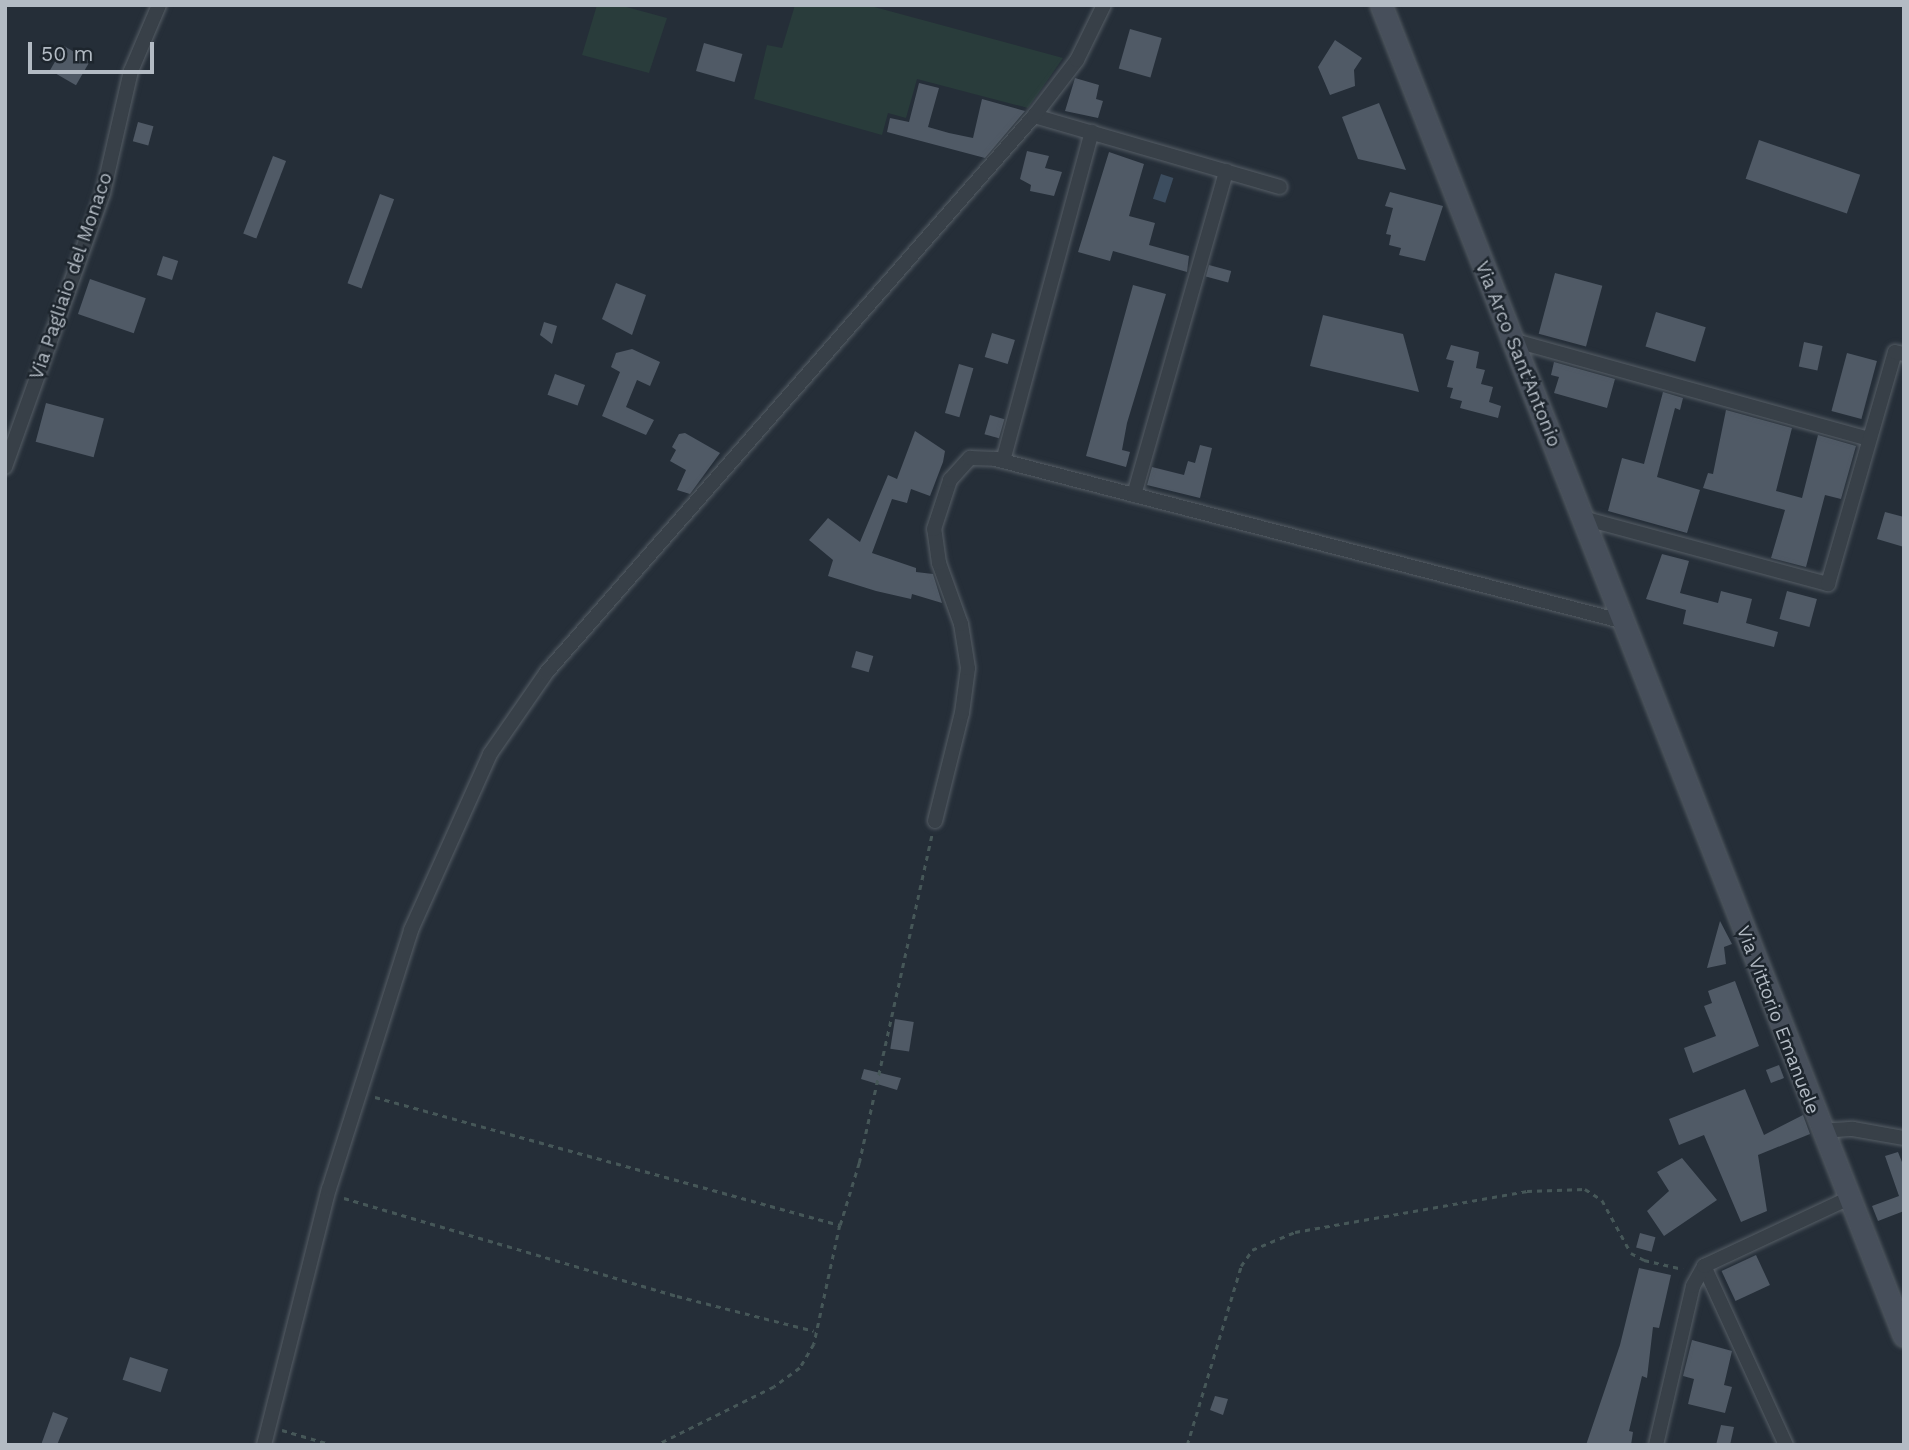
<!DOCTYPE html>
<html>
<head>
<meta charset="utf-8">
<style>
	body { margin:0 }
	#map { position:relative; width:1909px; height:1450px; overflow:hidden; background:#252e38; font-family:"Work Sans",sans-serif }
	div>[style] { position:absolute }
	.green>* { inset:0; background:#293c3b }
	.water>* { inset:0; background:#3c4d5f; transform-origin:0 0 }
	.building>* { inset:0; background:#505a66; transform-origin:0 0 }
	.path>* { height:2.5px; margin-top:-1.25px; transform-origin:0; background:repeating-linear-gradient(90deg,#465758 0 5px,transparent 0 10px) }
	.roads { filter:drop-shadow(0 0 2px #565e66) drop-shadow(0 0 2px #565e66) }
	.street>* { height:14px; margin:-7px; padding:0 7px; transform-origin:7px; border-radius:7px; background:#384048 }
	.secondary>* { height:21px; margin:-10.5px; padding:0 10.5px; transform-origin:10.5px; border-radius:10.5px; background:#474f5b }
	span { translate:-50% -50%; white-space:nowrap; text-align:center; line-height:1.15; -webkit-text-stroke:5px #1d252d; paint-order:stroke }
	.street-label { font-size:19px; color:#b3bbc4 }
	.frame { position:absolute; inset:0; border:7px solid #b3bbc4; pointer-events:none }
	.scale { position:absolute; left:28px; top:42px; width:126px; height:32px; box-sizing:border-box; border:4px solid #b3bbc4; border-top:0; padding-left:9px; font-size:21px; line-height:24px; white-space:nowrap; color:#b3bbc4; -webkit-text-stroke:5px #1d252d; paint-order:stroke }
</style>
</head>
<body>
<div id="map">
	<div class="green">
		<i style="clip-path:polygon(597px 5px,619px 5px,667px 18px,649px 73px,582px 55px)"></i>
		<i style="clip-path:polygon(795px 5px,867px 5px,1063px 58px,1028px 108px,917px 79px,906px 118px,888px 113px,882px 135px,754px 99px,767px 45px,782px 48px)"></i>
	</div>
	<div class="water">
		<i style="left:1161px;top:174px;width:13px;height:26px;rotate:18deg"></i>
	</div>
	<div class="building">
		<i style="left:1130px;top:29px;width:33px;height:41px;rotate:16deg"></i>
		<i style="clip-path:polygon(1335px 40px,1362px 58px,1354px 70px,1355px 86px,1330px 95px,1318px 67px)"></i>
		<i style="left:704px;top:43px;width:40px;height:29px;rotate:16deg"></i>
		<i style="left:64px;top:46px;width:30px;height:28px;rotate:30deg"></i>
		<i style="clip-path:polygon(1075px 78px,1099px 85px,1096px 99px,1103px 101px,1098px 118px,1065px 111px)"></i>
		<i style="clip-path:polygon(919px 83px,939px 88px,928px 127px,949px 133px,973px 138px,982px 99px,1025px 111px,985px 158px,887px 132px,890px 118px,909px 122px)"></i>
		<i style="clip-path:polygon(1379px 103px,1406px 170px,1358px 159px,1342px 117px)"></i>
		<i style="left:138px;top:122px;width:16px;height:20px;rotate:15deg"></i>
		<i style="left:1759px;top:140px;width:107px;height:41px;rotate:19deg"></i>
		<i style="clip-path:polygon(1027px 151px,1049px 156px,1045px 168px,1062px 172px,1054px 196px,1030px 191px,1031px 185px,1020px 179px)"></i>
		<i style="clip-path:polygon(1109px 152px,1144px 164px,1129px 216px,1155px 223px,1149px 245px,1189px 256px,1187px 272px,1113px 251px,1110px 261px,1078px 252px)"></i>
		<i style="left:273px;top:156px;width:14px;height:83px;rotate:21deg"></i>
		<i style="clip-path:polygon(1390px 192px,1443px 206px,1425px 261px,1399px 255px,1401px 248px,1389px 245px,1391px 235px,1386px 234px,1393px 208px,1385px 206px)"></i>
		<i style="left:380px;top:194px;width:15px;height:95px;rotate:20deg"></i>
		<i style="left:163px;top:256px;width:16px;height:20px;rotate:18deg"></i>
		<i style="left:1209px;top:265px;width:23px;height:12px;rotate:15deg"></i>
		<i style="left:1555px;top:273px;width:49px;height:63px;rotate:15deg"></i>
		<i style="left:90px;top:279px;width:59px;height:37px;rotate:19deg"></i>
		<i style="clip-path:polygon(616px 283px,646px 295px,632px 335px,602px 319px)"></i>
		<i style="clip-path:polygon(1133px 285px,1166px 294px,1127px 423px,1122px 450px,1130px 452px,1126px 467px,1086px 456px)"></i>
		<i style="left:1656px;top:312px;width:52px;height:36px;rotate:17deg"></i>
		<i style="clip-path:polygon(1323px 315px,1403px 334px,1419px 392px,1310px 366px)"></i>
		<i style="clip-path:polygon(544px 322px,557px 326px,552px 344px,540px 335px)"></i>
		<i style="left:992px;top:333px;width:24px;height:25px;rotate:17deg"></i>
		<i style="left:1804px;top:342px;width:19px;height:25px;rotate:12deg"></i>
		<i style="clip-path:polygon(1451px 345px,1479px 352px,1476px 368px,1485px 370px,1481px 384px,1493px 387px,1489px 402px,1501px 406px,1498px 418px,1460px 408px,1462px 401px,1450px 398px,1453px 388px,1447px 387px,1454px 361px,1446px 359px)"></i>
		<i style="clip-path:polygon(632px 349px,660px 362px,650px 386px,637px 380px,626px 407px,654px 420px,646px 435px,602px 416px,620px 372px,611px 367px,616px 353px)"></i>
		<i style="left:1847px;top:353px;width:31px;height:60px;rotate:15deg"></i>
		<i style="clip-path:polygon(1554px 362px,1615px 379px,1607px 408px,1554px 393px,1559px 377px,1551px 375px)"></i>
		<i style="left:959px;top:364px;width:15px;height:51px;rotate:16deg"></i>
		<i style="left:555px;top:374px;width:32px;height:22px;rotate:20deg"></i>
		<i style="clip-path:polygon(1663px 392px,1683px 398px,1680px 410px,1675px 408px,1657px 477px,1700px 490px,1687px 533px,1608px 511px,1622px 458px,1644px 464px)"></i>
		<i style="left:46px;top:403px;width:60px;height:40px;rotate:15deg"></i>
		<i style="clip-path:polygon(1726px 410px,1792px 428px,1776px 491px,1802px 498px,1818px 435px,1856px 446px,1841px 499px,1825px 495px,1806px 567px,1771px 558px,1785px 510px,1703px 488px,1708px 473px,1713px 474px)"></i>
		<i style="left:990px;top:415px;width:15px;height:20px;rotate:16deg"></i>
		<i style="clip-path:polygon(915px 431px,945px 451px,943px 462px,930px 496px,911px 489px,907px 503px,892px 499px,872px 553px,916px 568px,916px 572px,933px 574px,942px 603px,912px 594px,911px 599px,876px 591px,828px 576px,833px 560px,809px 540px,828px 518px,860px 542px,888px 475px,897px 479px)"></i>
		<i style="clip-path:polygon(685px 433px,720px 453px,690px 494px,677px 490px,686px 470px,670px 461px,676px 450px,672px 447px,679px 434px)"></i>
		<i style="clip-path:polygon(1200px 445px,1212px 448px,1200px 498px,1147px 485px,1152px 467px,1184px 475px,1188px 461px,1195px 463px)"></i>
		<i style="clip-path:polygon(1885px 512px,1904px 517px,1904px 547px,1877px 539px)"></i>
		<i style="clip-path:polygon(1662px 554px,1689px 561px,1680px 593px,1718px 603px,1721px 591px,1752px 599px,1746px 623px,1778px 632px,1774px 647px,1683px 624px,1686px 610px,1646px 599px)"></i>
		<i style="left:1787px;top:591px;width:31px;height:29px;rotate:15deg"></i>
		<i style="left:856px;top:651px;width:18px;height:17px;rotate:16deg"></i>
		<i style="clip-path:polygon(1720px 921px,1732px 944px,1724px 947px,1726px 964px,1707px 968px)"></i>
		<i style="clip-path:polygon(1735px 981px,1759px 1046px,1693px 1073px,1684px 1048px,1716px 1036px,1704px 1006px,1712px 1003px,1708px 991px)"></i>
		<i style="left:895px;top:1019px;width:19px;height:30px;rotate:9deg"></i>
		<i style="left:1779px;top:1065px;width:14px;height:14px;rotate:69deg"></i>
		<i style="clip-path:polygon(864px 1069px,901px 1078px,897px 1090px,861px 1079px)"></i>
		<i style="clip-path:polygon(1745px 1089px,1764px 1135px,1803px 1115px,1810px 1134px,1758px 1155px,1767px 1211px,1741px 1222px,1704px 1135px,1679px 1145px,1669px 1119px)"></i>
		<i style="clip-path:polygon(1898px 1152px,1904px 1167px,1904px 1211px,1878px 1221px,1872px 1206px,1899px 1196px,1885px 1156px)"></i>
		<i style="clip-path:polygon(1682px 1158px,1717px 1200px,1664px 1236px,1647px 1211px,1669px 1191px,1657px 1172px)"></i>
		<i style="left:1640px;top:1233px;width:16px;height:15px;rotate:15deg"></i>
		<i style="left:1756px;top:1255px;width:33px;height:38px;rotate:65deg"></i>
		<i style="clip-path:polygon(1639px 1268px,1671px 1275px,1659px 1328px,1653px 1327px,1647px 1378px,1642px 1376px,1629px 1431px,1633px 1432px,1631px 1445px,1586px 1445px,1620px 1345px)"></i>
		<i style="clip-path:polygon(1692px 1340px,1732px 1351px,1724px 1385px,1732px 1387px,1725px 1413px,1688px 1404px,1694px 1379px,1683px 1376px)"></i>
		<i style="left:130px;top:1357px;width:40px;height:24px;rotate:18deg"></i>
		<i style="clip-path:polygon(1215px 1396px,1228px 1399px,1223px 1415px,1210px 1410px)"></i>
		<i style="clip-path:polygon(53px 1412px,68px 1418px,57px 1445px,41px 1445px)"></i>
		<i style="clip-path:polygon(1721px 1425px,1734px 1427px,1730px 1445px,1716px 1445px)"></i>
	</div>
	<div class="path">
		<i style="left:375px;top:1097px;width:482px;rotate:15.4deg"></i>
		<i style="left:840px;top:1225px;width:122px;rotate:102.3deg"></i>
		<i style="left:814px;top:1344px;width:28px;rotate:120deg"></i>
		<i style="left:800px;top:1368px;width:32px;rotate:144deg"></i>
		<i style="left:774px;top:1387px;width:131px;rotate:153.6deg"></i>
		<i style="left:344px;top:1198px;width:347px;rotate:16.4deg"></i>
		<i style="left:677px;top:1296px;width:141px;rotate:14.3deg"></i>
		<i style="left:840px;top:1225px;width:65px;rotate:-73deg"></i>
		<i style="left:859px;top:1163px;width:337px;rotate:-77.5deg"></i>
		<i style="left:282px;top:1430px;width:53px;rotate:16.4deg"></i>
		<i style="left:1187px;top:1445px;width:187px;rotate:-73.2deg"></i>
		<i style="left:1241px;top:1266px;width:19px;rotate:-55deg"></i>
		<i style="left:1252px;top:1250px;width:47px;rotate:-22.7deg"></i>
		<i style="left:1295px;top:1232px;width:236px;rotate:-10deg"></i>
		<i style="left:1527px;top:1191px;width:58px;rotate:-2deg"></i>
		<i style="left:1585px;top:1189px;width:20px;rotate:33deg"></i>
		<i style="left:1602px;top:1200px;width:60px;rotate:61.3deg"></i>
		<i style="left:1631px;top:1253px;width:15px;rotate:28deg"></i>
		<i style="left:1644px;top:1260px;width:40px;rotate:13deg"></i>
	</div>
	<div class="roads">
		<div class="street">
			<i style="left:1034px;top:116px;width:256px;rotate:16.1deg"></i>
			<i style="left:1512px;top:340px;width:370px;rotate:15.5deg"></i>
			<i style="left:1003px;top:461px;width:341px;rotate:-74.9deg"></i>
			<i style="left:5px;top:467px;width:291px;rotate:-70.3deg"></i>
			<i style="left:103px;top:193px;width:125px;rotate:-77.1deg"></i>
			<i style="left:131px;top:71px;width:72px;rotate:-67deg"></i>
			<i style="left:1134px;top:495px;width:337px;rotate:-74.1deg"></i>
			<i style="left:1583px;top:518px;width:254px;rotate:15.1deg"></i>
			<i style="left:1828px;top:584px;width:241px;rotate:-73.9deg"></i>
			<i style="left:1895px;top:352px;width:9px;rotate:13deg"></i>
			<i style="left:935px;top:821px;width:111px;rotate:-76deg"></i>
			<i style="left:962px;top:713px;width:45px;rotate:-82.4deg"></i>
			<i style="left:968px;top:668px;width:45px;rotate:-99deg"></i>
			<i style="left:961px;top:624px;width:65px;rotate:-109.8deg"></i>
			<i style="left:939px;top:563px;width:34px;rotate:-98deg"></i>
			<i style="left:934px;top:529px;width:52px;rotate:-71.9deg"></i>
			<i style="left:950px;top:480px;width:30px;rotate:-48deg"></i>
			<i style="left:970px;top:458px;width:25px;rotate:2deg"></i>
			<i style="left:995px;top:459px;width:651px;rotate:14.51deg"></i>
			<i style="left:1821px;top:1131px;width:32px;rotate:-4deg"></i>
			<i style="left:1853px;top:1129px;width:52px;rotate:10deg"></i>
			<i style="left:1704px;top:1266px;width:197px;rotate:65.4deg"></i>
			<i style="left:264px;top:1445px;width:264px;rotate:-75.8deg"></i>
			<i style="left:329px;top:1189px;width:272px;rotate:-72.4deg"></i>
			<i style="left:411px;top:930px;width:193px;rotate:-65.8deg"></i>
			<i style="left:490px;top:754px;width:98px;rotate:-55.3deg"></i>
			<i style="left:546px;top:673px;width:741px;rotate:-48.78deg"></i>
			<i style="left:1034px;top:116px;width:71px;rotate:-52.5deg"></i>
			<i style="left:1077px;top:60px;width:61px;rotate:-63.9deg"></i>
			<i style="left:1656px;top:1445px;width:163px;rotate:-76.9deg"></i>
			<i style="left:1693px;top:1286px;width:23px;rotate:-61deg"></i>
			<i style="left:1704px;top:1266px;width:158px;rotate:-25.1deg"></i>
		</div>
		<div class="secondary">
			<i style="left:1381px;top:5px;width:1430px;rotate:68.55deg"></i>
		</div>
	</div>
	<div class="street-label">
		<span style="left:71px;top:276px;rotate:-71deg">Via Pagliaio del Monaco</span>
		<span style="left:1518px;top:354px;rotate:68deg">Via Arco Sant'Antonio</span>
		<span style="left:1778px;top:1020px;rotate:69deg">Via Vittorio Emanuele</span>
	</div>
	<div class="frame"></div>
	<div class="scale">50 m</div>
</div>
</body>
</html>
